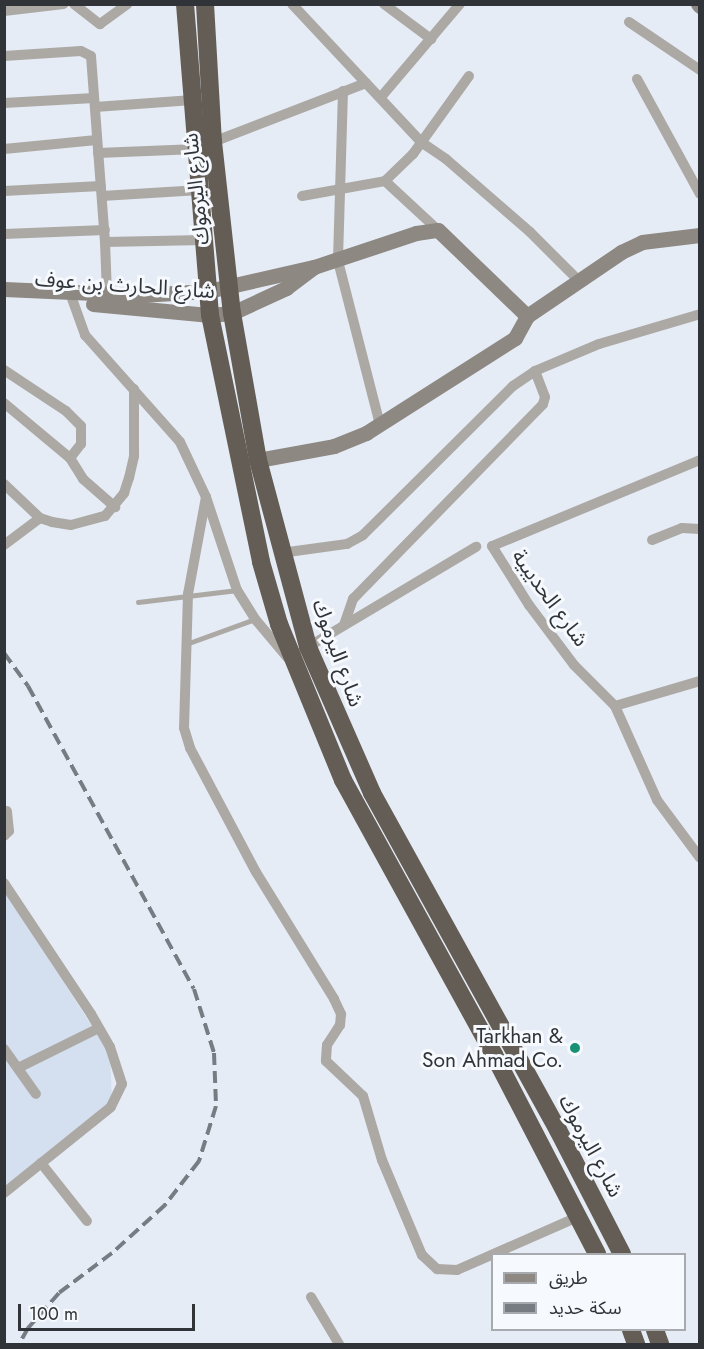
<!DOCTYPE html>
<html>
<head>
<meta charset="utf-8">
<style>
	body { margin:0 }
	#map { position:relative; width:704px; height:1349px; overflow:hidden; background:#e5ecf6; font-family:Jost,"Noto Sans Arabic",sans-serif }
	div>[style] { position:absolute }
	.built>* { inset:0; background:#d4dfef }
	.lane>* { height:5px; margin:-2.5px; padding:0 2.5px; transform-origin:2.5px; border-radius:2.5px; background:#aca9a5 }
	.street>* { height:10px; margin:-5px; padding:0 5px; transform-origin:5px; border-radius:5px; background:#aca9a5 }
	.secondary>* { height:15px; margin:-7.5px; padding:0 7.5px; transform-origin:7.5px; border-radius:7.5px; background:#8d8882 }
	.highway>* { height:18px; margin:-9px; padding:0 9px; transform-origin:9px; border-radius:9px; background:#645d55 }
	.rail>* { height:4px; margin-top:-2px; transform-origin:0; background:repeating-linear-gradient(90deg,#777c82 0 12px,transparent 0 18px) }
	.dots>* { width:16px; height:16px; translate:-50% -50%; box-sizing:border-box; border:3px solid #f6f9fd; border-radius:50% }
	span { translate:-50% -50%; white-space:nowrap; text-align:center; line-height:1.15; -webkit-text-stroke:6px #f6f9fd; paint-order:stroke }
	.street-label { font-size:21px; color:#303337 }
	.poi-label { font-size:21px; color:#303337 }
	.right { translate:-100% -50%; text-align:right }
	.frame { position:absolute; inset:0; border:6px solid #303337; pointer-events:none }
	.legend { position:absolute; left:491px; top:1253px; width:195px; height:78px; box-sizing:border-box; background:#f6f9fd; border:2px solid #a7aaae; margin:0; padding:8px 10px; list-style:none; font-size:18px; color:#303337 }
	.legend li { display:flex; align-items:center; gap:12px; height:30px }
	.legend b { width:30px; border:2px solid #a7aaae }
	.scale { position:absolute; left:18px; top:1304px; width:177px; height:27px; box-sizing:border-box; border:3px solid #303337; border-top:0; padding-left:8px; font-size:18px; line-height:21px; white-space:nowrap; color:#303337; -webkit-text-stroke:4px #f6f9fd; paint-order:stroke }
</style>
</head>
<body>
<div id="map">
	<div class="built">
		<i style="clip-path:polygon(4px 890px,110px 1054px,112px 1102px,4px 1191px)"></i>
	</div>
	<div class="lane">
		<i style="left:138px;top:602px;width:100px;rotate:-6.9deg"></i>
		<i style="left:186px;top:644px;width:73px;rotate:-19.9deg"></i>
	</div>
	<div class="street">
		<i style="left:74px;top:4px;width:33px;rotate:38deg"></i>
		<i style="left:100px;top:24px;width:34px;rotate:-36deg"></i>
		<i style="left:292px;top:4px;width:189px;rotate:46.9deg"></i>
		<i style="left:421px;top:142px;width:30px;rotate:34deg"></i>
		<i style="left:446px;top:159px;width:111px;rotate:41deg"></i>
		<i style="left:530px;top:232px;width:68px;rotate:45deg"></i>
		<i style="left:384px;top:4px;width:59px;rotate:36.7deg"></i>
		<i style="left:4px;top:11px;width:60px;rotate:-6.7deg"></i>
		<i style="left:629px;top:22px;width:86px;rotate:34.1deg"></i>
		<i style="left:4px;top:56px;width:77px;rotate:-3.7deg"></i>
		<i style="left:81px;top:51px;width:11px;rotate:27deg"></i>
		<i style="left:91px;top:56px;width:187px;rotate:85.7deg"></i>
		<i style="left:637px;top:79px;width:131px;rotate:61.3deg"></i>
		<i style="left:343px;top:91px;width:170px;rotate:91.7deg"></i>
		<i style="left:338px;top:261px;width:169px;rotate:75.6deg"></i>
		<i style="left:381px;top:97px;width:122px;rotate:-49.7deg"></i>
		<i style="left:4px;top:103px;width:90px;rotate:-3.2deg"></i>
		<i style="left:95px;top:107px;width:98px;rotate:-4.1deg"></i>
		<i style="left:213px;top:142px;width:164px;rotate:-21.1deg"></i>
		<i style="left:4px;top:149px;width:93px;rotate:-5.5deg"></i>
		<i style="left:98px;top:153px;width:99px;rotate:-2.3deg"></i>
		<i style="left:385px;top:181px;width:39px;rotate:-44deg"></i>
		<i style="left:413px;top:154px;width:96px;rotate:-54.3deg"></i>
		<i style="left:4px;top:191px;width:97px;rotate:-3deg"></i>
		<i style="left:102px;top:196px;width:98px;rotate:-3.5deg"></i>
		<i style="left:302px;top:196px;width:84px;rotate:-10.2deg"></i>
		<i style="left:385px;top:181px;width:72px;rotate:42.8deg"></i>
		<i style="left:4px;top:234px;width:101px;rotate:-2.3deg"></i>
		<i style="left:70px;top:293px;width:45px;rotate:70.3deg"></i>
		<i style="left:85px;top:335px;width:143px;rotate:48.4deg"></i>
		<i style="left:180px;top:442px;width:61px;rotate:64.7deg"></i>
		<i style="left:206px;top:497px;width:98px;rotate:71.6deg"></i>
		<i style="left:237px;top:590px;width:34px;rotate:58deg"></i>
		<i style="left:255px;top:619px;width:50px;rotate:49.9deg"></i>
		<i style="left:107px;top:294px;width:52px;rotate:-92.2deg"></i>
		<i style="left:105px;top:242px;width:99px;rotate:-1.2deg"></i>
		<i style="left:4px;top:370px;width:74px;rotate:33.5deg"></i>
		<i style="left:66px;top:411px;width:21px;rotate:45deg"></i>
		<i style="left:81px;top:426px;width:18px;rotate:90deg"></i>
		<i style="left:81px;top:444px;width:18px;rotate:128deg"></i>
		<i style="left:4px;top:403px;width:86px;rotate:39.8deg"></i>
		<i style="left:70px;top:458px;width:25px;rotate:58deg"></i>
		<i style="left:83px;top:479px;width:43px;rotate:41.2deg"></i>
		<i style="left:700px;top:460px;width:225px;rotate:157.5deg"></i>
		<i style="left:492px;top:546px;width:70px;rotate:57.9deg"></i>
		<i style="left:529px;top:605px;width:75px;rotate:53.1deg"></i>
		<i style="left:574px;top:665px;width:58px;rotate:45deg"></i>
		<i style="left:615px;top:706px;width:103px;rotate:65.9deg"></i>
		<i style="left:657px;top:800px;width:72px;rotate:53.4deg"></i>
		<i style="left:4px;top:484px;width:50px;rotate:43.4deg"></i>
		<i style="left:40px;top:518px;width:13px;rotate:18deg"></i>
		<i style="left:52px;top:522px;width:19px;rotate:9deg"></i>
		<i style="left:71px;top:525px;width:35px;rotate:-15deg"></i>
		<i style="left:105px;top:516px;width:30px;rotate:-50deg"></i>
		<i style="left:124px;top:493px;width:16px;rotate:-72deg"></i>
		<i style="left:129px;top:478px;width:23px;rotate:-77deg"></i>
		<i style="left:134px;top:456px;width:67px;rotate:-90deg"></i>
		<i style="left:206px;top:497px;width:99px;rotate:100.5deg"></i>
		<i style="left:188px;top:594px;width:134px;rotate:91.7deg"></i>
		<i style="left:184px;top:728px;width:21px;rotate:73deg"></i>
		<i style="left:190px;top:748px;width:140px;rotate:62deg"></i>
		<i style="left:256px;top:872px;width:149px;rotate:58.4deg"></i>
		<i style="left:334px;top:999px;width:17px;rotate:65deg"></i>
		<i style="left:341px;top:1014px;width:11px;rotate:95deg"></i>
		<i style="left:340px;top:1025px;width:24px;rotate:123deg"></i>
		<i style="left:327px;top:1045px;width:16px;rotate:94deg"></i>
		<i style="left:326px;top:1061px;width:51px;rotate:43.4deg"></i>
		<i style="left:363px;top:1096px;width:67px;rotate:73.5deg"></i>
		<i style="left:382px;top:1160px;width:103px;rotate:67.2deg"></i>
		<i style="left:422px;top:1255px;width:21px;rotate:43deg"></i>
		<i style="left:437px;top:1269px;width:20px;rotate:3deg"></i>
		<i style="left:457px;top:1270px;width:132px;rotate:-23.7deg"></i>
		<i style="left:652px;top:540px;width:32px;rotate:-22deg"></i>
		<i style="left:682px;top:528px;width:18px;rotate:3deg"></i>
		<i style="left:4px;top:545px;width:45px;rotate:-36.9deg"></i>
		<i style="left:281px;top:553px;width:67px;rotate:-7.8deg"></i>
		<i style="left:347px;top:544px;width:18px;rotate:-29deg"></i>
		<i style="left:363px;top:535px;width:211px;rotate:-44.8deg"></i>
		<i style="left:513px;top:386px;width:27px;rotate:-34deg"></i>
		<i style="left:535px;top:371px;width:69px;rotate:-22.9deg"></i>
		<i style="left:599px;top:344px;width:105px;rotate:-16.5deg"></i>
		<i style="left:344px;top:625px;width:28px;rotate:-71deg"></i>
		<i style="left:353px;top:599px;width:272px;rotate:-45.7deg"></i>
		<i style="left:543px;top:404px;width:7px;rotate:-74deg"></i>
		<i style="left:545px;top:397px;width:28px;rotate:-111deg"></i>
		<i style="left:308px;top:647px;width:196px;rotate:-30.8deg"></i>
		<i style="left:615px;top:706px;width:89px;rotate:-16.4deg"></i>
		<i style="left:4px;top:836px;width:7px;rotate:-45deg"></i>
		<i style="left:9px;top:831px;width:20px;rotate:-96deg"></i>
		<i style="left:4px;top:883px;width:157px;rotate:56.4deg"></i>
		<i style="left:91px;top:1014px;width:38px;rotate:60deg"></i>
		<i style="left:110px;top:1047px;width:39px;rotate:72deg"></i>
		<i style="left:122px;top:1084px;width:25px;rotate:116deg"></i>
		<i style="left:111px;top:1107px;width:137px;rotate:141.2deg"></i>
		<i style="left:4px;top:1049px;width:55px;rotate:54.6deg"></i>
		<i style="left:18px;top:1068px;width:90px;rotate:-26.3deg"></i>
		<i style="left:41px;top:1163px;width:74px;rotate:51.6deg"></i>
		<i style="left:311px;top:1297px;width:55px;rotate:59.2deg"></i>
	</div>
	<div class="secondary">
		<i style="left:698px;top:4px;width:3px;rotate:45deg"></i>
		<i style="left:4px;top:289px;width:136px;rotate:2.5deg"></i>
		<i style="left:140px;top:295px;width:68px;rotate:-3.4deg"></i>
		<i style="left:208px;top:291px;width:109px;rotate:-12.8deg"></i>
		<i style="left:314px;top:267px;width:108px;rotate:-18.4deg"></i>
		<i style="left:416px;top:233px;width:22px;rotate:-8deg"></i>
		<i style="left:438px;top:230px;width:124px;rotate:44deg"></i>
		<i style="left:93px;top:304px;width:118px;rotate:5.4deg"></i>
		<i style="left:210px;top:315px;width:22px;rotate:-5deg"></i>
		<i style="left:232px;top:313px;width:60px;rotate:-24.8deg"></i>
		<i style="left:286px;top:288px;width:35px;rotate:-37deg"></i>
		<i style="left:258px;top:460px;width:77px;rotate:-10.4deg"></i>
		<i style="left:334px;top:446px;width:35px;rotate:-22deg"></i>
		<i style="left:366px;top:433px;width:177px;rotate:-32.5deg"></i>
		<i style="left:515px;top:338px;width:25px;rotate:-61deg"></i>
		<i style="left:527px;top:316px;width:114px;rotate:-34.2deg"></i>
		<i style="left:621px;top:252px;width:23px;rotate:-25deg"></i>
		<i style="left:642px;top:242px;width:58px;rotate:-6.9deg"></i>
	</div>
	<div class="highway">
		<i style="left:185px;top:4px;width:312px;rotate:85.4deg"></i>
		<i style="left:210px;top:315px;width:252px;rotate:78.3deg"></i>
		<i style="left:261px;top:562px;width:65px;rotate:73.8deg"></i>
		<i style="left:279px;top:624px;width:169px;rotate:67.7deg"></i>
		<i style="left:343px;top:780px;width:314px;rotate:61.2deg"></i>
		<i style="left:494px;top:1055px;width:224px;rotate:62.6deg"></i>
		<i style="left:205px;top:4px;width:138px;rotate:86.7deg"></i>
		<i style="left:213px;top:142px;width:172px;rotate:83.7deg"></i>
		<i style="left:232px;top:313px;width:149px;rotate:80deg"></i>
		<i style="left:258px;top:460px;width:194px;rotate:75deg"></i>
		<i style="left:308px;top:647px;width:159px;rotate:66.3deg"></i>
		<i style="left:372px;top:793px;width:385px;rotate:61.1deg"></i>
		<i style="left:558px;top:1130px;width:140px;rotate:62.7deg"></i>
		<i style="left:631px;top:1330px;width:15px;rotate:70deg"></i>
		<i style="left:655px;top:1330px;width:15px;rotate:70deg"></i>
	</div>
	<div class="rail">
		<i style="left:4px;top:653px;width:41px;rotate:54deg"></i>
		<i style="left:28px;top:686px;width:345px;rotate:61.3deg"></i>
		<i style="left:194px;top:989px;width:67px;rotate:72.6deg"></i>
		<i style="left:214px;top:1053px;width:53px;rotate:87.8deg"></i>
		<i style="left:216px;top:1106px;width:58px;rotate:107.2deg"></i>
		<i style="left:199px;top:1161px;width:56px;rotate:127.7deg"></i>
		<i style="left:165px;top:1205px;width:72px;rotate:137.8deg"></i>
		<i style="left:112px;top:1253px;width:66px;rotate:143deg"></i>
		<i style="left:59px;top:1293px;width:47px;rotate:131.5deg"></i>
		<i style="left:28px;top:1328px;width:18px;rotate:119deg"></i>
	</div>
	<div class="dots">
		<i style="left:575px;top:1048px;background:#189175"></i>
	</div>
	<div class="street-label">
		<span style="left:196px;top:189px;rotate:-96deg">شارع اليرموك</span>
		<span style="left:125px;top:285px;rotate:4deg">شارع الحارث بن عوف</span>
		<span style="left:550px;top:598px;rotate:54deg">شارع الحديبية</span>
		<span style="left:338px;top:653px;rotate:70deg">شارع اليرموك</span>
		<span style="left:591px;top:1146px;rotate:62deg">شارع اليرموك</span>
	</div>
	<div class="poi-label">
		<span class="right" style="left:563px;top:1048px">Tarkhan &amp;<br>Son Ahmad Co.</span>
	</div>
	<div class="frame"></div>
	<ul class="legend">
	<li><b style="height:8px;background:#8d8882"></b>طريق</li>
	<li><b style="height:8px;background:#777c82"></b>سكة حديد</li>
	</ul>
	<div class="scale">100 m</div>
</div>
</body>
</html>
